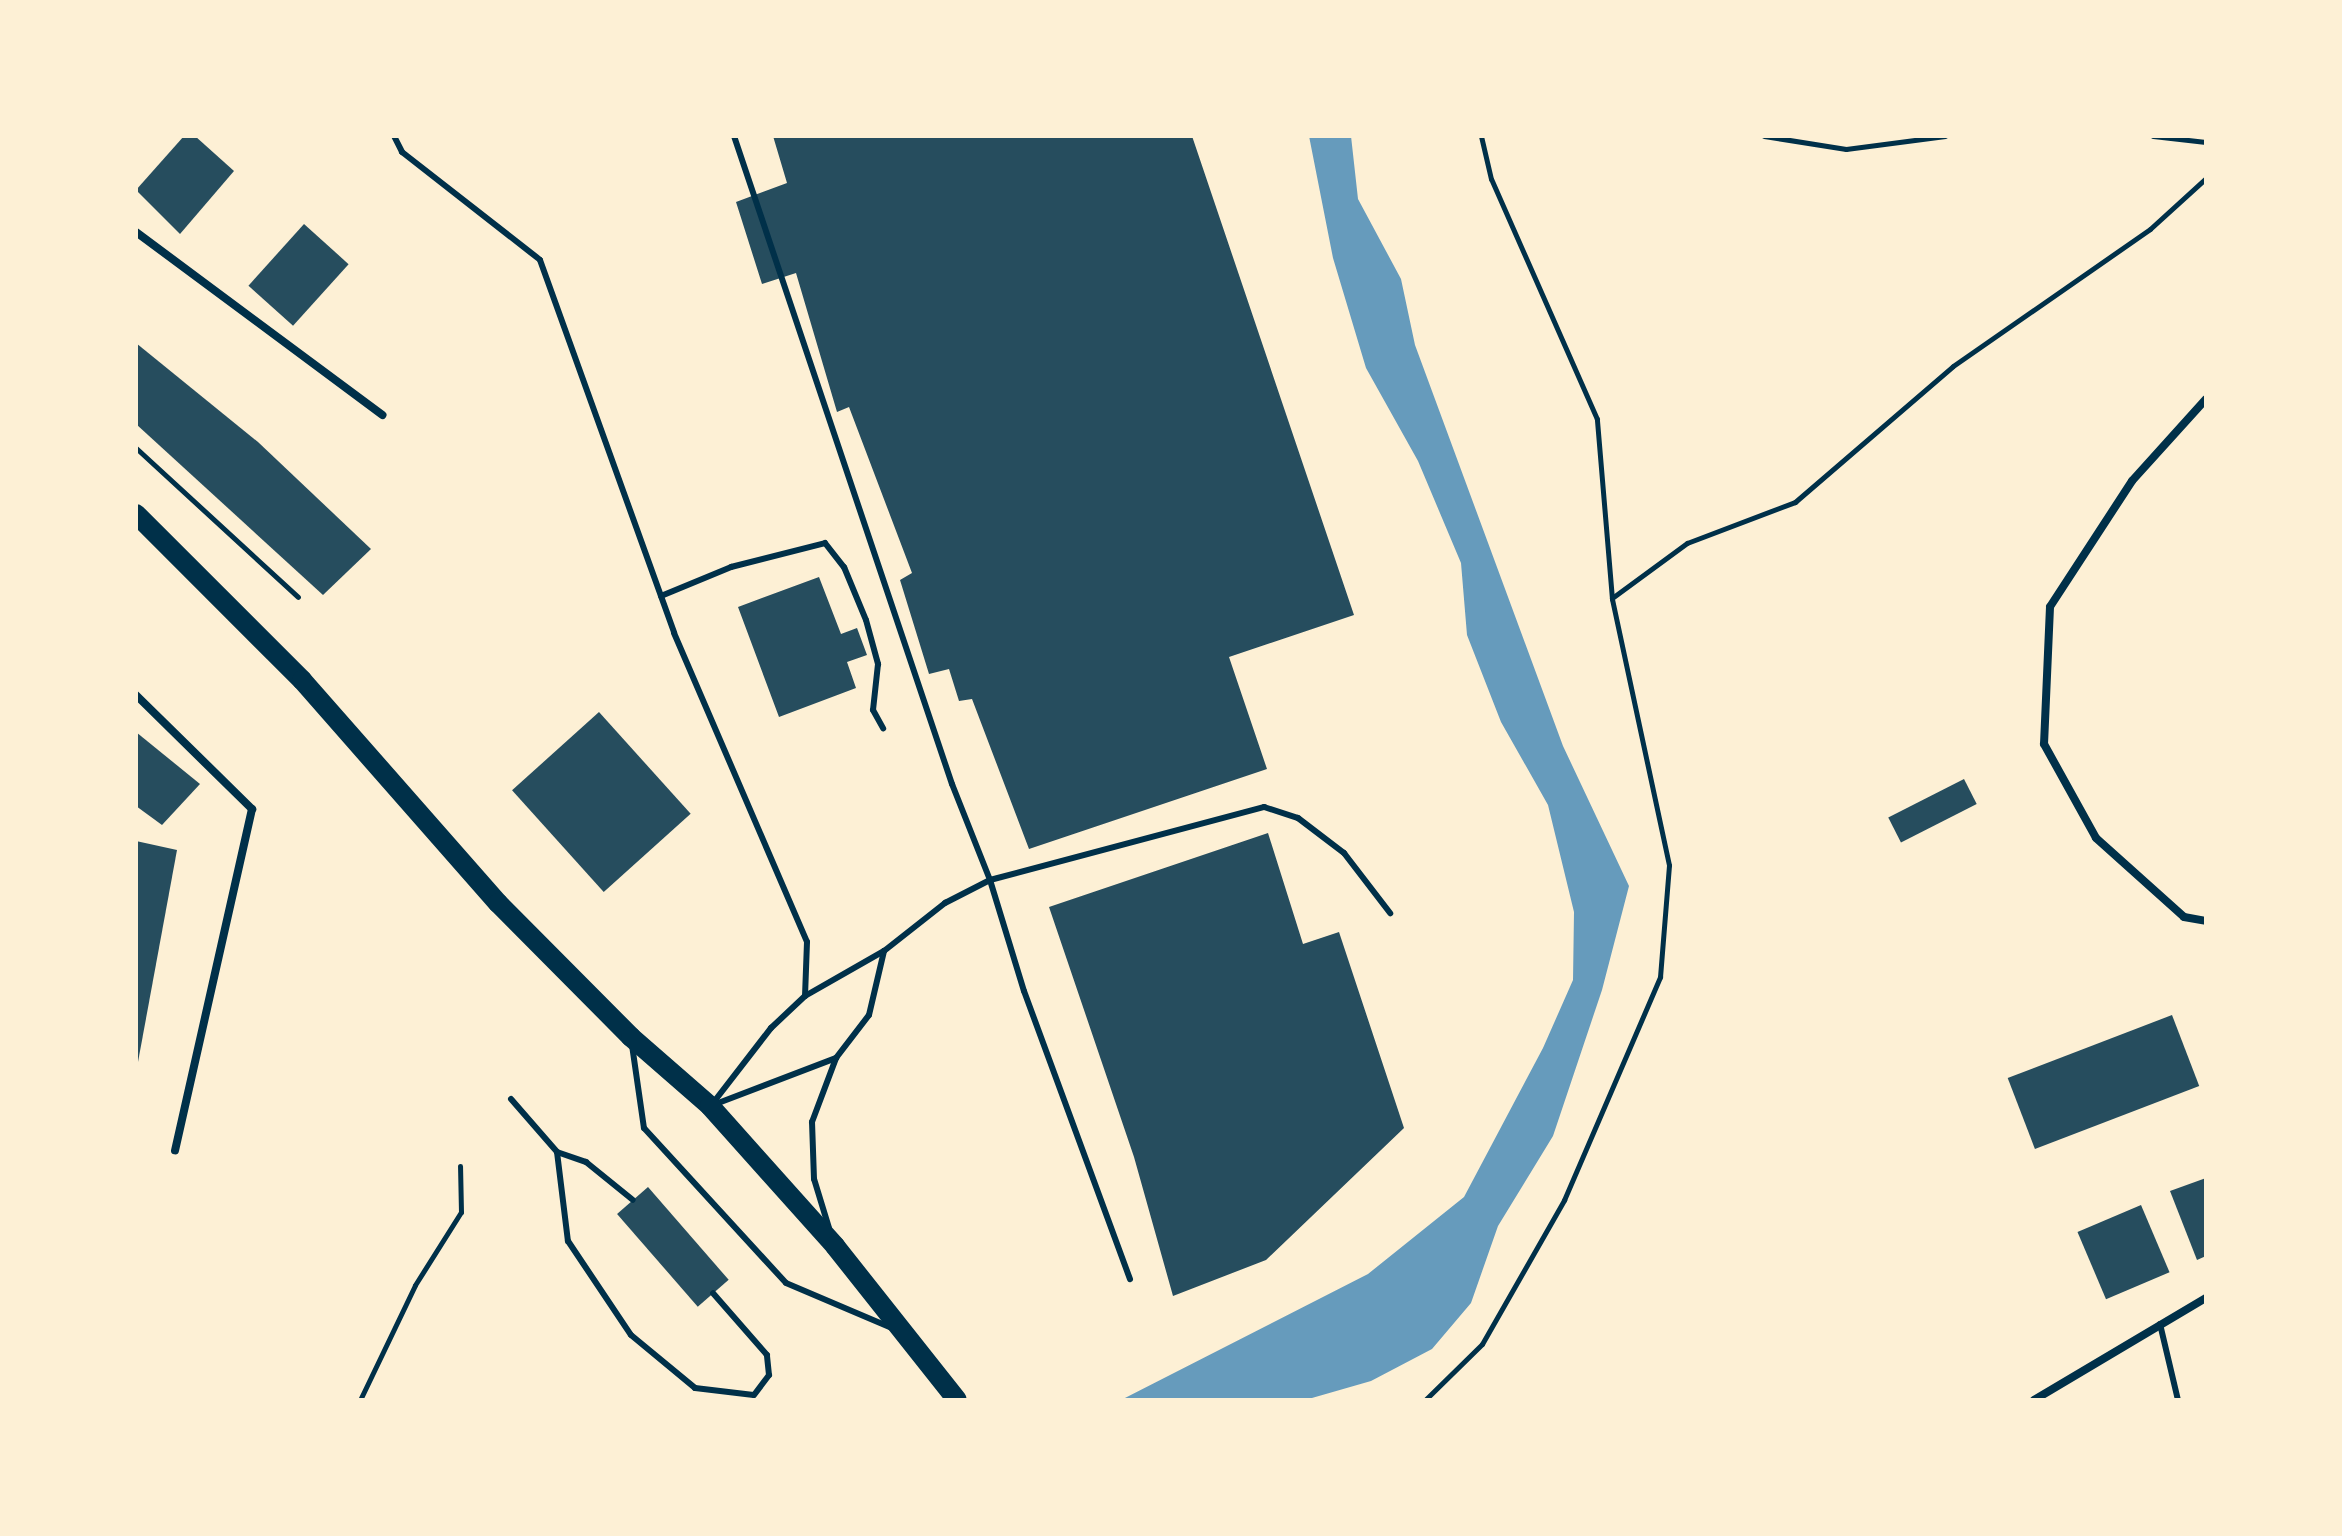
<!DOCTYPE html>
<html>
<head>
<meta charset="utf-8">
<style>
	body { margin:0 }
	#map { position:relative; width:2342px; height:1536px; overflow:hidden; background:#fdf0d5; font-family:Poppins,sans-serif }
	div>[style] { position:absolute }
	.water>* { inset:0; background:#669bbc }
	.building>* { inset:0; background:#264d5e; transform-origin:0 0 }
	.path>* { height:5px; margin:-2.5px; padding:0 2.5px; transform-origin:2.5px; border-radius:2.5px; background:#003049 }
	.service>* { height:6px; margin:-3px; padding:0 3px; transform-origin:3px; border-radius:3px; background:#003049 }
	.minor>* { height:8px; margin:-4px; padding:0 4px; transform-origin:4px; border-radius:4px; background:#003049 }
	.primary>* { height:20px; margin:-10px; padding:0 10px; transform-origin:10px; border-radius:10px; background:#003049 }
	span { translate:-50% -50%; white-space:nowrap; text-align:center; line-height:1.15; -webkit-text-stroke:6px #fdf0d5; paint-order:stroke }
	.frame { position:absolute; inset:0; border:138px solid #fdf0d5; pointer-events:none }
</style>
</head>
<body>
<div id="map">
	<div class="water">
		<i style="clip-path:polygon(1309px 136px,1351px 136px,1358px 199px,1401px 279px,1415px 345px,1563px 746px,1629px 886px,1602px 990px,1553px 1136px,1498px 1226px,1471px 1303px,1432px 1349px,1371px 1381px,1305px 1400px,1121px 1400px,1368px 1274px,1464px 1197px,1543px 1048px,1573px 980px,1574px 912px,1548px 805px,1501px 722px,1467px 635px,1461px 563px,1418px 461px,1366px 368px,1333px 258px)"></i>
	</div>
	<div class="building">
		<i style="clip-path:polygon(184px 136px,195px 136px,234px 171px,180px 234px,136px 190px)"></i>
		<i style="clip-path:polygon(773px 136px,1192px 136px,1354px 615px,1229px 657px,1267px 769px,1029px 849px,972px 699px,959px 701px,949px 669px,929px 674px,900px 580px,912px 573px,849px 407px,837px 412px,796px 273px,762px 284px,736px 202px,787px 183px)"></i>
		<i style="left:304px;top:224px;width:60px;height:83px;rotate:42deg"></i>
		<i style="clip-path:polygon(136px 343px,258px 442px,371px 549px,323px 595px,136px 424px)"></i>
		<i style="clip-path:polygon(819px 577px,841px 634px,857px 628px,867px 655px,847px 662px,856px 688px,779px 717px,738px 607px)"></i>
		<i style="left:599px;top:712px;width:137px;height:117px;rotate:48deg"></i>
		<i style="clip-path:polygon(136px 732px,200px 784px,162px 825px,136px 806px)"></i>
		<i style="left:1964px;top:779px;width:28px;height:85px;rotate:63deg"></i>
		<i style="clip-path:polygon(1268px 833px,1303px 944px,1339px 932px,1404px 1128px,1266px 1260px,1173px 1296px,1134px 1157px,1049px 907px)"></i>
		<i style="clip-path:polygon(136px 841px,177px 850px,138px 1062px,136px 1062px)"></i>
		<i style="left:2172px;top:1015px;width:76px;height:176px;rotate:69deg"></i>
		<i style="clip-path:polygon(2206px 1178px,2206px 1256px,2197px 1260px,2170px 1191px)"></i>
		<i style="left:648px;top:1187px;width:123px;height:41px;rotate:49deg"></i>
		<i style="left:2141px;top:1205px;width:73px;height:69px;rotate:67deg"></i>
	</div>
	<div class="path">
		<i style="left:1764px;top:136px;width:83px;rotate:9deg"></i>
		<i style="left:1846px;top:149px;width:100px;rotate:-7.5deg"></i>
		<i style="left:2153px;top:136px;width:53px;rotate:6.5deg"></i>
		<i style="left:136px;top:448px;width:220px;rotate:42.6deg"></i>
		<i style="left:1612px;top:598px;width:93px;rotate:-36.3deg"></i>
		<i style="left:1687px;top:543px;width:116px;rotate:-20.8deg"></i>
		<i style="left:1795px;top:502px;width:208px;rotate:-40.7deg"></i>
		<i style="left:1953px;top:366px;width:240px;rotate:-34.8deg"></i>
		<i style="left:2150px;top:229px;width:76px;rotate:-42.3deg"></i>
		<i style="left:360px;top:1400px;width:127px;rotate:-64.4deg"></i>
		<i style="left:415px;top:1285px;width:86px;rotate:-57.8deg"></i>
		<i style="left:461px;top:1212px;width:46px;rotate:-91.2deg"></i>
		<i style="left:1425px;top:1400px;width:80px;rotate:-44.5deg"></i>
		<i style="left:1482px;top:1344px;width:166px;rotate:-60.3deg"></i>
		<i style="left:1564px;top:1200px;width:243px;rotate:-66.7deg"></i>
		<i style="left:1660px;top:977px;width:112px;rotate:-85.4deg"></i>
		<i style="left:1669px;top:865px;width:272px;rotate:-102.1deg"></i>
		<i style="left:1612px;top:599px;width:181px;rotate:-94.8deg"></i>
		<i style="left:1597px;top:419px;width:262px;rotate:-113.8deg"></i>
		<i style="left:1491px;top:179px;width:44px;rotate:-103.1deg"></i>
	</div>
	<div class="service">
		<i style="left:394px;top:136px;width:18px;rotate:63deg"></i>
		<i style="left:402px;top:152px;width:175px;rotate:38deg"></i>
		<i style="left:540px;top:260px;width:396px;rotate:70.2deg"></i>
		<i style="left:674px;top:633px;width:336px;rotate:66.7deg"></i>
		<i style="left:807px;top:942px;width:54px;rotate:92.1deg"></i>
		<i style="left:734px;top:136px;width:684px;rotate:71.41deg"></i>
		<i style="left:952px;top:784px;width:103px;rotate:68.4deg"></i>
		<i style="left:990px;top:880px;width:284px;rotate:-14.9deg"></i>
		<i style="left:1264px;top:807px;width:36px;rotate:18deg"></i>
		<i style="left:1298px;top:818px;width:58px;rotate:37.3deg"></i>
		<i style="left:1344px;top:853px;width:76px;rotate:52.5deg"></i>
		<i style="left:661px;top:596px;width:76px;rotate:-22.5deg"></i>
		<i style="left:731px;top:567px;width:97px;rotate:-14.3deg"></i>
		<i style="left:825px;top:543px;width:31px;rotate:52deg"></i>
		<i style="left:844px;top:567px;width:57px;rotate:67.5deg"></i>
		<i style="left:866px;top:620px;width:46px;rotate:74.7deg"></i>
		<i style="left:878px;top:664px;width:46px;rotate:96.2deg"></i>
		<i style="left:873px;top:710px;width:21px;rotate:61deg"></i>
		<i style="left:632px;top:1045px;width:84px;rotate:81.8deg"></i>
		<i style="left:644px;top:1128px;width:210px;rotate:47.5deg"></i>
		<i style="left:786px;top:1283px;width:115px;rotate:23deg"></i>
		<i style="left:511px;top:1099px;width:70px;rotate:49deg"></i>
		<i style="left:557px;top:1152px;width:31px;rotate:19deg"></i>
		<i style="left:586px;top:1162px;width:60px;rotate:39deg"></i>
		<i style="left:713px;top:1103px;width:95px;rotate:-52.3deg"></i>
		<i style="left:771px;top:1028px;width:47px;rotate:-43.3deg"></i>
		<i style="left:805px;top:996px;width:91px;rotate:-29.7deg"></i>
		<i style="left:884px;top:951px;width:78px;rotate:-38.2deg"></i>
		<i style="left:945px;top:903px;width:51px;rotate:-27.1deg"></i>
		<i style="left:990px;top:880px;width:116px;rotate:73deg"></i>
		<i style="left:1024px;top:991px;width:307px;rotate:69.8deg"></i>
		<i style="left:713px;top:1105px;width:132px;rotate:-20.9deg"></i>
		<i style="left:557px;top:1152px;width:90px;rotate:83deg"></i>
		<i style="left:568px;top:1241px;width:113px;rotate:56.2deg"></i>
		<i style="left:631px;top:1335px;width:83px;rotate:39.6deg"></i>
		<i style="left:695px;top:1388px;width:59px;rotate:6.8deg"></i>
		<i style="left:754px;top:1395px;width:25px;rotate:-53deg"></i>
		<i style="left:769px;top:1375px;width:20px;rotate:-96deg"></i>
		<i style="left:767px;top:1355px;width:82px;rotate:-131.1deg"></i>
		<i style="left:829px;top:1228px;width:51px;rotate:-107deg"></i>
		<i style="left:814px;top:1179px;width:57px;rotate:-92deg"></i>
		<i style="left:812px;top:1122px;width:68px;rotate:-69.4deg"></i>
		<i style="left:836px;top:1058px;width:54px;rotate:-52.5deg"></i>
		<i style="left:869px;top:1015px;width:66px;rotate:-76.8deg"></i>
		<i style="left:2160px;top:1324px;width:78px;rotate:76.7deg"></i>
	</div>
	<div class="minor">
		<i style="left:136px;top:232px;width:307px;rotate:36.6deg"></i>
		<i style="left:2206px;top:399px;width:110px;rotate:132.1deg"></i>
		<i style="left:2132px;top:481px;width:150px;rotate:123.1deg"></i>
		<i style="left:2050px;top:607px;width:137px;rotate:92.5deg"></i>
		<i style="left:2044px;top:744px;width:107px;rotate:61deg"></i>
		<i style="left:2096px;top:838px;width:118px;rotate:41.9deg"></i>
		<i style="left:2184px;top:917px;width:22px;rotate:10deg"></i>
		<i style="left:136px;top:695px;width:163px;rotate:44.5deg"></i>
		<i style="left:252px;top:809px;width:350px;rotate:102.7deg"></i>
		<i style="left:2034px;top:1400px;width:200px;rotate:-30.7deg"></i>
	</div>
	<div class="primary">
		<i style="left:136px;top:514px;width:235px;rotate:45deg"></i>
		<i style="left:302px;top:680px;width:297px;rotate:48.7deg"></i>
		<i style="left:498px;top:903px;width:189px;rotate:45.2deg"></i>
		<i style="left:631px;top:1037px;width:105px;rotate:41.1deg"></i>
		<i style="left:710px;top:1106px;width:188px;rotate:48.2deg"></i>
		<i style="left:835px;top:1246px;width:196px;rotate:51.6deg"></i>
	</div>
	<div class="frame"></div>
</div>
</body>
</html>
